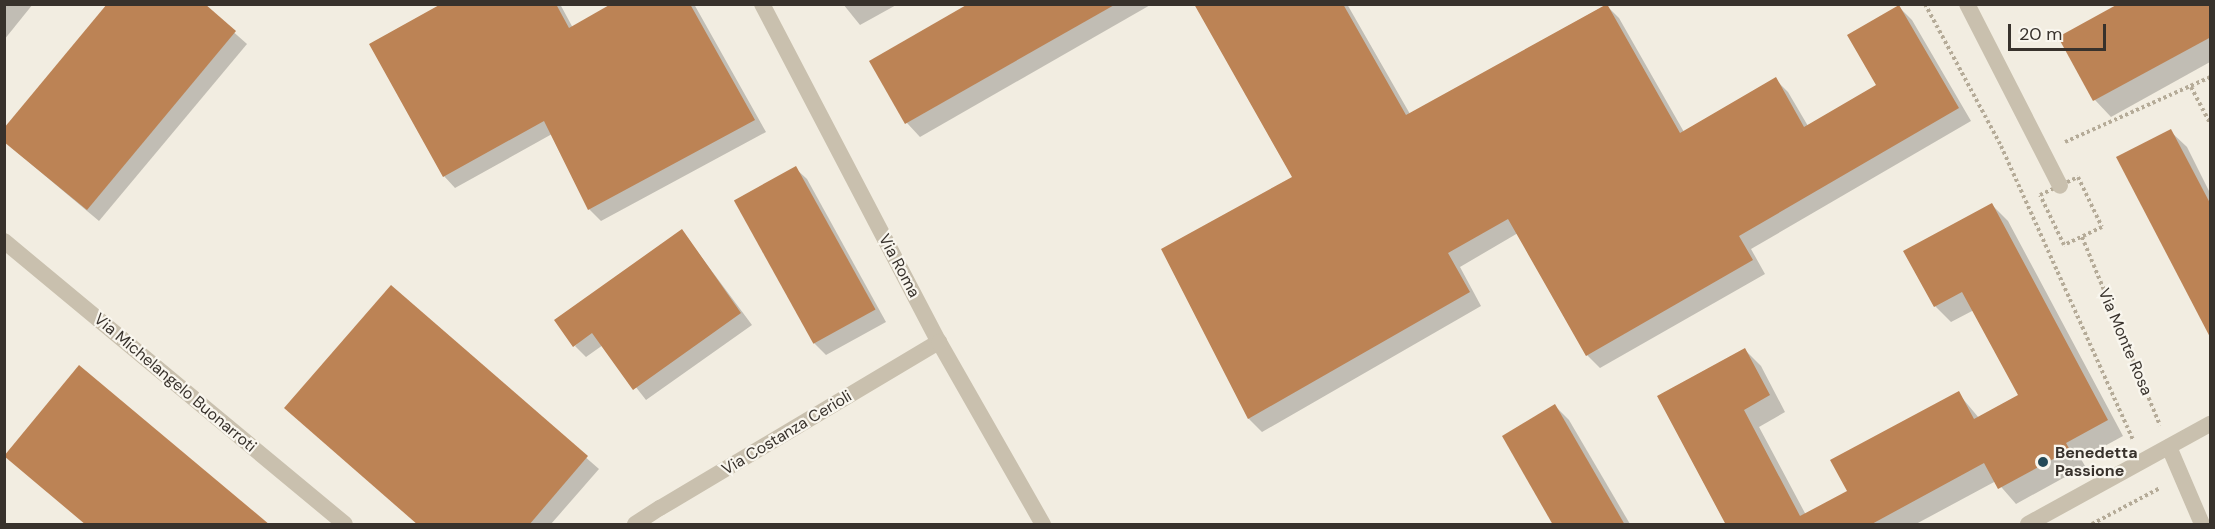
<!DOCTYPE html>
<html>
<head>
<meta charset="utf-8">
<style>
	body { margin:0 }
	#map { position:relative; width:2215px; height:529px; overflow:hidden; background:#f2ede1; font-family:"DM Sans",sans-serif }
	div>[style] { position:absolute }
	.shadow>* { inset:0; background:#0003 }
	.building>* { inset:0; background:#bc8355; transform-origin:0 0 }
	.path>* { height:4px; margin-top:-2px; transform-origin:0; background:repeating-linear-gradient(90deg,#b5ab98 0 3px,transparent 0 6px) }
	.minor>* { height:16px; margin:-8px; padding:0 8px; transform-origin:8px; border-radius:8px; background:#c9c0ae }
	.tertiary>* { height:16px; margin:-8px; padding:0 8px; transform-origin:8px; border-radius:8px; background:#c9c0ae }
	.dots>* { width:16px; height:16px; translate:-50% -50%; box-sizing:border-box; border:3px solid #f9f6ee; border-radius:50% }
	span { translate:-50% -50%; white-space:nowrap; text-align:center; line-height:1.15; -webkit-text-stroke:4.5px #f9f6ee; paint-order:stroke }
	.street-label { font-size:16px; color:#38322c }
	.poi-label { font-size:16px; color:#38322c; font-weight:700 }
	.left { translate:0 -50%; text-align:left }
	.frame { position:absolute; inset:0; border:6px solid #38322c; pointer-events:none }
	.scale { position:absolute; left:2008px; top:24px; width:98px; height:27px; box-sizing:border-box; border:3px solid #38322c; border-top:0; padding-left:8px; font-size:18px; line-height:21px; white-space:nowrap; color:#38322c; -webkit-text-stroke:4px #f9f6ee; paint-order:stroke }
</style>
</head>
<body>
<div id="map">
	<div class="shadow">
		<i style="clip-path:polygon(4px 4px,33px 4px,4px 40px)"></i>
		<i style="clip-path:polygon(202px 4px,247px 44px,99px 221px,12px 148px)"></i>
		<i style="clip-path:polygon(444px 4px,560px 4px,573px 28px,614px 4px,694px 4px,766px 132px,601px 221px,589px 209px,552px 134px,455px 188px,444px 176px)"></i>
		<i style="clip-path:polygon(843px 4px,898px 4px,860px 25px)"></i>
		<i style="clip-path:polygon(971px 4px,1152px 4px,920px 137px,907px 123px,871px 61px)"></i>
		<i style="clip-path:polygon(1196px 4px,1347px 4px,1410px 114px,1606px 5px,1619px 18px,1684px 132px,1775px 79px,1788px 92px,1808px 126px,1878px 86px,1899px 7px,1912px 20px,1971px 121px,1751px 249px,1765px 274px,1600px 368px,1587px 355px,1518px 233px,1460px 267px,1481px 306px,1262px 432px,1249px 419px,1163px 250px,1294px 178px)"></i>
		<i style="clip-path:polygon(2210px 4px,2210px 62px,2111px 117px,2095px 100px,2060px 38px)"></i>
		<i style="clip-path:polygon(2170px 131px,2187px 147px,2210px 193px,2210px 335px)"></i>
		<i style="clip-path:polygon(795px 168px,807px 179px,886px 322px,826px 355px,814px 343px)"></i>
		<i style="clip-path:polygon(1992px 205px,2008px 221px,2123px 436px,2081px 459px,2085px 466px,2016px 504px,1996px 481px,1916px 524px,1727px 524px,1745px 350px,1761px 366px,1785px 412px,1759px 427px,1806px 515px,1849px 492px,1958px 393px,1979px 418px,2020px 396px,1974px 310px,1951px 322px,1935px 306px)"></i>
		<i style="clip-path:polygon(682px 231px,752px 325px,646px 400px,603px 345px,586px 357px,575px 346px)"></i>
		<i style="clip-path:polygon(391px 287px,599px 469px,551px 524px,419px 524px)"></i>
		<i style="clip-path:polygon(1555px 406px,1569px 420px,1630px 524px,1555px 524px)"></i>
	</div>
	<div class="building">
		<i style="clip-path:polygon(107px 4px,205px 4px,236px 31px,87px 210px,4px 142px,4px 128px)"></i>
		<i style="clip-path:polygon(441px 4px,556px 4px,569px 28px,611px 4px,690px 4px,755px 120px,588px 210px,544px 121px,443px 177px,369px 44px)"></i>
		<i style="clip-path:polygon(968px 4px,1116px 4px,905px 124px,869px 61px)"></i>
		<i style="clip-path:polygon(1194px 4px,1343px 4px,1406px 115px,1607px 4px,1680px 133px,1776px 77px,1804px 127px,1876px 85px,1847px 35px,1899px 5px,1959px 108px,1739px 236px,1753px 260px,1586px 356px,1508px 219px,1448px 253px,1470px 292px,1248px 419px,1161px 249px,1292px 177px)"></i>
		<i style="clip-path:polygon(2118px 4px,2211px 4px,2211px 37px,2093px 101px,2058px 37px)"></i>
		<i style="clip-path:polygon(2171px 129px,2211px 205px,2211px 339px,2116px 157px)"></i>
		<i style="left:796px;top:166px;width:164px;height:71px;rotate:61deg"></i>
		<i style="clip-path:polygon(1992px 203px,2108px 420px,2066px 443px,2070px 450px,1998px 489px,1984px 463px,1870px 525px,1726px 525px,1657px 396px,1745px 348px,1770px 395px,1744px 410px,1800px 516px,1847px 491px,1830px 460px,1959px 391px,1974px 419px,2018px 395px,1962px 292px,1934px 307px,1903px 251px)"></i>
		<i style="clip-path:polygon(682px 229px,741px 313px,633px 390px,592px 333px,573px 347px,554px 320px)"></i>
		<i style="clip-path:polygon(391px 285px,588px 456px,529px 525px,418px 525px,284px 408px)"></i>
		<i style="clip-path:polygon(79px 365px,270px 525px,86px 525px,4px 456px)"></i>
		<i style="clip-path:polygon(1555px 404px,1625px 525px,1553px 525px,1502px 436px)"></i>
	</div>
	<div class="path">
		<i style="left:1925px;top:4px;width:161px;rotate:61.8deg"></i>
		<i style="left:2001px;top:146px;width:322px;rotate:65.8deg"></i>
		<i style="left:2191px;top:87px;width:41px;rotate:62.2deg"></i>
		<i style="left:2065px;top:142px;width:159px;rotate:-24.1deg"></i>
		<i style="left:2078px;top:177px;width:55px;rotate:64.4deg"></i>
		<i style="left:2102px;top:227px;width:42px;rotate:154.7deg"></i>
		<i style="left:2064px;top:245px;width:55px;rotate:-115.6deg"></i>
		<i style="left:2040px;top:195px;width:42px;rotate:-25.3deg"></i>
		<i style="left:2082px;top:237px;width:204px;rotate:67.5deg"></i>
		<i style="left:2092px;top:524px;width:77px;rotate:-27.9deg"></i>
	</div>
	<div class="minor">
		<i style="left:762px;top:4px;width:382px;rotate:62.4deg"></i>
		<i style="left:1967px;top:4px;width:204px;rotate:62.9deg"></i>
		<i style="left:4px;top:241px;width:443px;rotate:39.7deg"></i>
		<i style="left:2169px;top:447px;width:84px;rotate:66.8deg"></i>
		<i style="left:635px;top:524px;width:30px;rotate:-33deg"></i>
		<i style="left:2028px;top:524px;width:208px;rotate:-28.8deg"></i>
	</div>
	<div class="tertiary">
		<i style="left:660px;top:508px;width:325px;rotate:-30.8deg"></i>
		<i style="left:939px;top:342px;width:210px;rotate:60.3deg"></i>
	</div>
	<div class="dots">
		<i style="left:2043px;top:462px;background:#244957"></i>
	</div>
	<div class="street-label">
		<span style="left:899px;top:266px;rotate:62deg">Via Roma</span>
		<span style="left:2125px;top:342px;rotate:67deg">Via Monte Rosa</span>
		<span style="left:175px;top:383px;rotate:40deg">Via Michelangelo Buonarroti</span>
		<span style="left:787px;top:433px;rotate:-31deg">Via Costanza Cerioli</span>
	</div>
	<div class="poi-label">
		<span class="left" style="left:2055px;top:462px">Benedetta<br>Passione</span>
	</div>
	<div class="frame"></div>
	<div class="scale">20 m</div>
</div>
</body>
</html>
